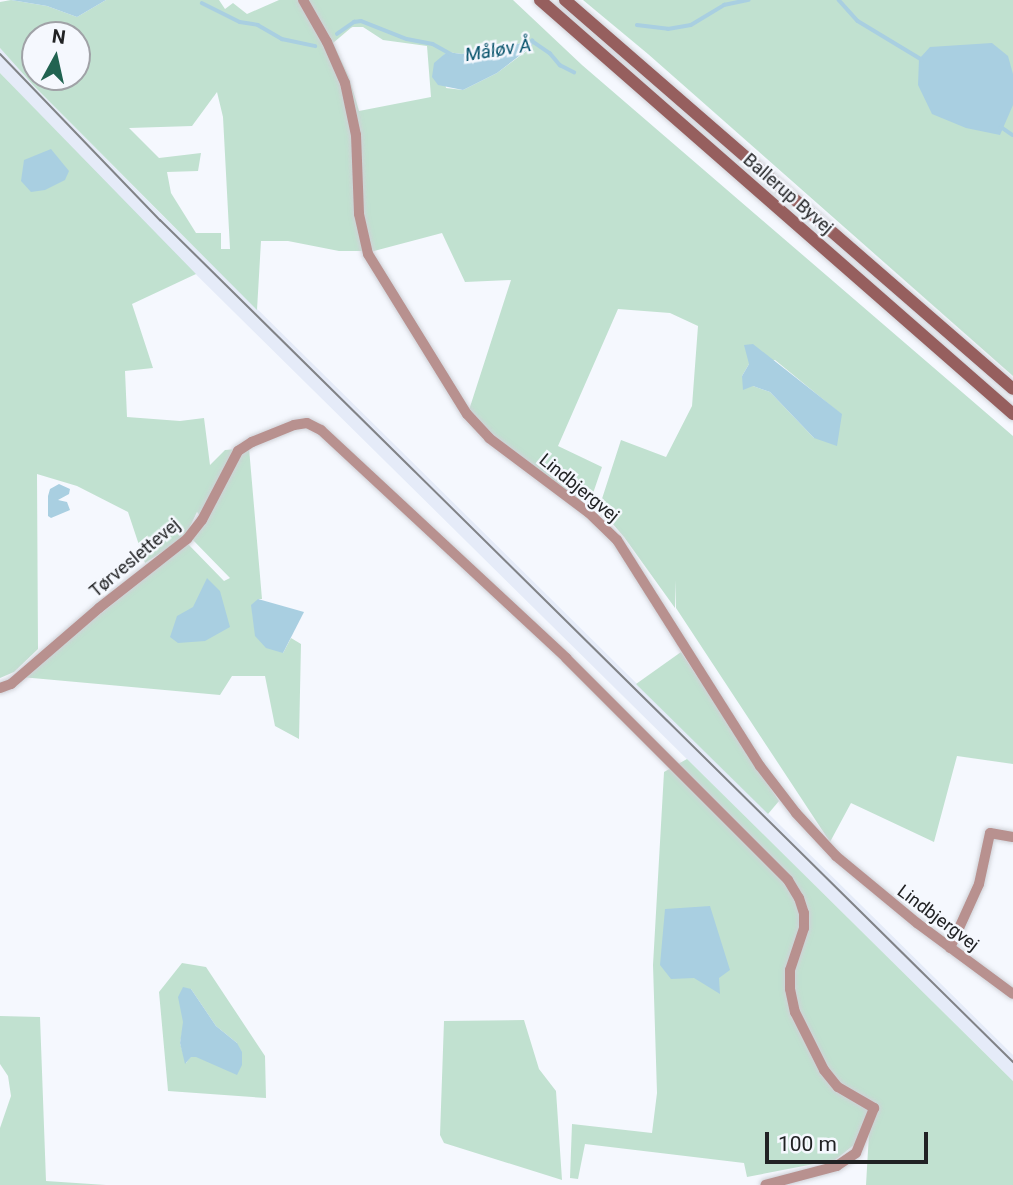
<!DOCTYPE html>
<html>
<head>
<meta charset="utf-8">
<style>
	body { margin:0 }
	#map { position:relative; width:1013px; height:1185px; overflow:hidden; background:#f5f8fe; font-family:Roboto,sans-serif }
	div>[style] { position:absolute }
	.built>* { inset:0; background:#e5ebf8 }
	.green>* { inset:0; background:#c1e1d0 }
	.water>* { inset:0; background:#a9cfe1 }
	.stream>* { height:3.5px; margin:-1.75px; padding:0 1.75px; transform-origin:1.75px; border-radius:1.75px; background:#a9cfe1 }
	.roads { filter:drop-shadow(0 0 2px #cfd1d7) drop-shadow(0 0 2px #cfd1d7) }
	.street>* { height:10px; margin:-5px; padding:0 5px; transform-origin:5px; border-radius:5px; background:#b8918f }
	.secondary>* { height:12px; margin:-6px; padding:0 6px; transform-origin:6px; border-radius:6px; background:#965f5e }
	.tram>* { height:2px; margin:-1px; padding:0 1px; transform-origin:1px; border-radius:1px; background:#818387 }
	span { translate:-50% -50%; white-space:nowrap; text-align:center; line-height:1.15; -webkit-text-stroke:5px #f5f8fe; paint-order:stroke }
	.street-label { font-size:18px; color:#212224 }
	.water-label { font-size:19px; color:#045069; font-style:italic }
	.north { position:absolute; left:21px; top:21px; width:70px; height:70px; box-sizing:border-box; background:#f5f8fe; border:2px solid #a0a2a7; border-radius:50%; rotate:8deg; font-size:19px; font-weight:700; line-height:28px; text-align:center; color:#212224 }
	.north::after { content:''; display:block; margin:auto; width:24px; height:32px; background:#216351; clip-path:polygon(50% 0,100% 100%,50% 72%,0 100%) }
	.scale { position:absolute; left:765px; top:1132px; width:163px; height:32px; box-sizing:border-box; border:4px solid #212224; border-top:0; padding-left:9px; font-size:21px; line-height:24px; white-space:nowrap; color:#212224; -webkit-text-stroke:5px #f5f8fe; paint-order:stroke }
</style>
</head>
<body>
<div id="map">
	<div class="built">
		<i style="clip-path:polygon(0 48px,34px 86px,163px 216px,1013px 1055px,1013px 1081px,150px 229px,0 73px)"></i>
	</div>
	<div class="green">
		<i style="clip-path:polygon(evenodd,11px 0,47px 6px,77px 17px,106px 0,219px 0,225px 9px,233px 3px,247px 14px,279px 0,513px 0,582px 65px,1013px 436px,1013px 764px,957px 756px,934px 842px,851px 803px,830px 842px,676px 608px,676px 580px,675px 608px,624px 537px,599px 508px,621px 440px,666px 457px,692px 406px,698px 326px,670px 313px,618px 309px,558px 446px,602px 467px,588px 508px,490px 435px,469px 410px,511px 280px,465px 282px,442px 233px,374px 251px,339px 251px,288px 241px,261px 241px,257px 310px,34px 86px,0 48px,0 2px,11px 0,352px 27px,363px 27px,383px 40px,427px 46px,431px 97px,359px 111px,349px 77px,333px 43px,352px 27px,11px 0,35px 35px,77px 35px,77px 77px,35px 77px,35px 35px,11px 0,527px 41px,532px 47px,497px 73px,463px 90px,446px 88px,441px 58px,447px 52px,462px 54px,494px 44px,511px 46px,527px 41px,11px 0,217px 92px,223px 117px,230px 249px,221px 249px,221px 233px,196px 233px,171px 193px,167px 172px,198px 171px,201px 153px,159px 158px,129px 128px,192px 126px,217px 92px,11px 0,775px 360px,841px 414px,814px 438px,770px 392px,753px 386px,742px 376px,749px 364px,775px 360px)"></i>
		<i style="clip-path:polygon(583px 0,1013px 0,1013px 376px,648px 54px)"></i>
		<i style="clip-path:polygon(0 73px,196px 274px,132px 304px,153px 368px,125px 371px,127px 417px,180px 421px,204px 418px,210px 465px,225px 450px,249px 448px,262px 599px,258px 599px,283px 653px,291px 638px,301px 644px,299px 739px,275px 726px,265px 676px,232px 676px,220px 695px,21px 677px,188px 544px,224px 581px,230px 578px,191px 538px,205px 521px,197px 512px,185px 537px,145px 563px,128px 512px,77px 486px,37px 474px,38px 649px,14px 672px,0 678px)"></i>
		<i style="clip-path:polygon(681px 652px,779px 801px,768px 814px,636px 684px)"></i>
		<i style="clip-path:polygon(687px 759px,1013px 1081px,1013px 1185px,866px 1185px,869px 1133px,835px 1160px,747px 1177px,744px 1163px,585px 1144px,578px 1179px,570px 1178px,572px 1124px,652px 1133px,657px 1093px,653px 965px,664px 772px)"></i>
		<i style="clip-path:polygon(evenodd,182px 963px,206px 967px,265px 1056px,266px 1098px,168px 1091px,159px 992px,182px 963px,191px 989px,216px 1026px,237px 1043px,191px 1056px,186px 1063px,180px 1043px,191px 989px)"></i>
		<i style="clip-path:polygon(0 1016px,40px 1017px,46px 1181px,106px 1185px,0 1185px,0 1128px,11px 1096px,8px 1076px,0 1064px)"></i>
		<i style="clip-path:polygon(524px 1020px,539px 1069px,556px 1091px,562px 1180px,444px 1143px,440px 1135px,444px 1021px)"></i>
	</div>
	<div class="water">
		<i style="clip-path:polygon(11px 0,106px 0,77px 17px,47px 6px)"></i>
		<i style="clip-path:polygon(527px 41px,532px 46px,497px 73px,463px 90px,438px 85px,432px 77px,434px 63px,447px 52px,462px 54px,494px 44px,511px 46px)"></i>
		<i style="clip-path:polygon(992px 43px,1008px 56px,1013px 74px,1013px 105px,1000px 135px,966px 128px,932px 114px,918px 85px,919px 59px,930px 47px)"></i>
		<i style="clip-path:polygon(51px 149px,69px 171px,65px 180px,45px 190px,31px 192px,21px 181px,24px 160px)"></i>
		<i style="clip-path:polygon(753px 344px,842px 414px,837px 446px,814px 438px,770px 392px,753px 386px,743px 390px,742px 376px,749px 364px,744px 345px)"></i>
		<i style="clip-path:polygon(59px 484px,70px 489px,69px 494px,58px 500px,67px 502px,70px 510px,51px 518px,48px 516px,48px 496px,50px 489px)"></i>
		<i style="clip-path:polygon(207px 578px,220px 591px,230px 627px,205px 641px,178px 643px,170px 637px,177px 616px,193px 607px)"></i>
		<i style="clip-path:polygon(258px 599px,304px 612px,283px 653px,266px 648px,255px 636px,251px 605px)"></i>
		<i style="clip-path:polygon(710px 906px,730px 970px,719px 978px,720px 994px,694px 978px,671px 979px,660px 965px,665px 909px)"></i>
		<i style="clip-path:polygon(183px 987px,191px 989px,216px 1026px,237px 1043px,242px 1052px,242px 1065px,237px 1075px,196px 1057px,191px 1057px,185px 1064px,180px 1043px,183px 1022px,178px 997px)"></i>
	</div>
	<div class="stream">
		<i style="left:839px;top:0;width:28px;rotate:48deg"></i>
		<i style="left:858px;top:21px;width:74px;rotate:31.1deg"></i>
		<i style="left:202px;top:3px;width:42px;rotate:26.6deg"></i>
		<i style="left:240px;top:22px;width:18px;rotate:9deg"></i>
		<i style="left:258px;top:25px;width:28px;rotate:30deg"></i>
		<i style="left:282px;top:39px;width:34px;rotate:12deg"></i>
		<i style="left:637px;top:25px;width:31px;rotate:7deg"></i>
		<i style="left:668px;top:29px;width:23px;rotate:-10deg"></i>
		<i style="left:691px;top:25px;width:39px;rotate:-31deg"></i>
		<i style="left:724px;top:5px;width:25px;rotate:-12deg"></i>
		<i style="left:337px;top:34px;width:21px;rotate:-35deg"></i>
		<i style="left:354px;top:22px;width:7px;rotate:-8deg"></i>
		<i style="left:361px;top:21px;width:49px;rotate:21.4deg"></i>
		<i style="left:407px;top:39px;width:26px;rotate:11deg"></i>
		<i style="left:433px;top:44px;width:21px;rotate:29deg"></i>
		<i style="left:529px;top:47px;width:7px;rotate:-63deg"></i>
		<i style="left:532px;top:41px;width:22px;rotate:34deg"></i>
		<i style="left:550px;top:53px;width:16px;rotate:50deg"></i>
		<i style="left:560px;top:65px;width:16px;rotate:27deg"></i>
		<i style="left:1001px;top:127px;width:14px;rotate:34deg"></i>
	</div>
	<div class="roads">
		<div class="street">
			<i style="left:303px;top:0;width:48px;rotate:60.3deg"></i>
			<i style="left:327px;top:42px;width:45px;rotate:66.3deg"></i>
			<i style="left:345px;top:83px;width:53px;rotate:78.1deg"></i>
			<i style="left:356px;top:135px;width:79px;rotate:87.8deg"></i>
			<i style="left:359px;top:214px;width:41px;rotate:77.3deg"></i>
			<i style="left:368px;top:254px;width:188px;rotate:58.3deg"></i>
			<i style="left:467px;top:414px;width:33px;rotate:47deg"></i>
			<i style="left:489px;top:438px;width:125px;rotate:36.9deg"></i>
			<i style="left:589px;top:513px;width:39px;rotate:44deg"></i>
			<i style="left:617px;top:540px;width:267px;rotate:57.7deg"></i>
			<i style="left:760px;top:766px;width:59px;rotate:52.5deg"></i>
			<i style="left:796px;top:813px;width:59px;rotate:47.1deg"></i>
			<i style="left:836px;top:856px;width:105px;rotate:39.6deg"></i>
			<i style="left:917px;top:923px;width:119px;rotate:36.5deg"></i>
			<i style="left:0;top:688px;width:12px;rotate:-20deg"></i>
			<i style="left:11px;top:684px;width:116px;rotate:-40.8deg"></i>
			<i style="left:99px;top:608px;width:112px;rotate:-38.1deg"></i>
			<i style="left:187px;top:539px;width:24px;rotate:-52deg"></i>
			<i style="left:202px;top:520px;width:78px;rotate:-62.4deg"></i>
			<i style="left:238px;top:451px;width:17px;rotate:-33deg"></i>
			<i style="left:252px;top:442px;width:45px;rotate:-22deg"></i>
			<i style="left:294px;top:425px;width:13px;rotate:-9deg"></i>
			<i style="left:307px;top:423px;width:16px;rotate:27deg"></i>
			<i style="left:321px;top:430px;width:335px;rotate:42.9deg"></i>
			<i style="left:566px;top:658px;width:314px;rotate:45deg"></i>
			<i style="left:788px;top:880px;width:21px;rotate:59deg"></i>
			<i style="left:799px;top:898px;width:16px;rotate:72deg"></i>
			<i style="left:804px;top:913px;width:15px;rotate:90deg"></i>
			<i style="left:804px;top:928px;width:44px;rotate:108.4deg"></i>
			<i style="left:790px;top:970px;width:19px;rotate:90deg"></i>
			<i style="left:790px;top:989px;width:24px;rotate:78deg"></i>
			<i style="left:795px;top:1012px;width:65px;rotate:63.4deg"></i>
			<i style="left:824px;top:1070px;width:22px;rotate:51deg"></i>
			<i style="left:838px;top:1087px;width:42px;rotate:30.3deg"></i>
			<i style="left:874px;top:1108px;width:48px;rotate:111.8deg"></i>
			<i style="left:856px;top:1153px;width:23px;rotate:146deg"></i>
			<i style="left:837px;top:1166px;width:74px;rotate:165.2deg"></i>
			<i style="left:950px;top:948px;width:70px;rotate:-65.6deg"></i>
			<i style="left:979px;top:884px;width:52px;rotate:-77.8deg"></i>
			<i style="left:990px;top:833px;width:23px;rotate:10deg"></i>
		</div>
		<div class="secondary">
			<i style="left:540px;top:0;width:629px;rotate:41.19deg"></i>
			<i style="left:565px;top:0;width:593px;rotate:40.97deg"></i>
		</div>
	</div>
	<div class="tram">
		<i style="left:0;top:54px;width:231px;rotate:46.1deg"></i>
		<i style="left:160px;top:220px;width:1199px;rotate:44.63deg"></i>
	</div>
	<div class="street-label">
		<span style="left:788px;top:194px;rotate:41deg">Ballerup Byvej</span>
		<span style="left:579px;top:488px;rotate:39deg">Lindbjergvej</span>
		<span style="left:135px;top:558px;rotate:-40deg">Tørveslettevej</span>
		<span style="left:938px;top:918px;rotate:37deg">Lindbjergvej</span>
	</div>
	<div class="water-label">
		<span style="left:498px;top:50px;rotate:-9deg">Måløv Å</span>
	</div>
	<div class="north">N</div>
	<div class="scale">100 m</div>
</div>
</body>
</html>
